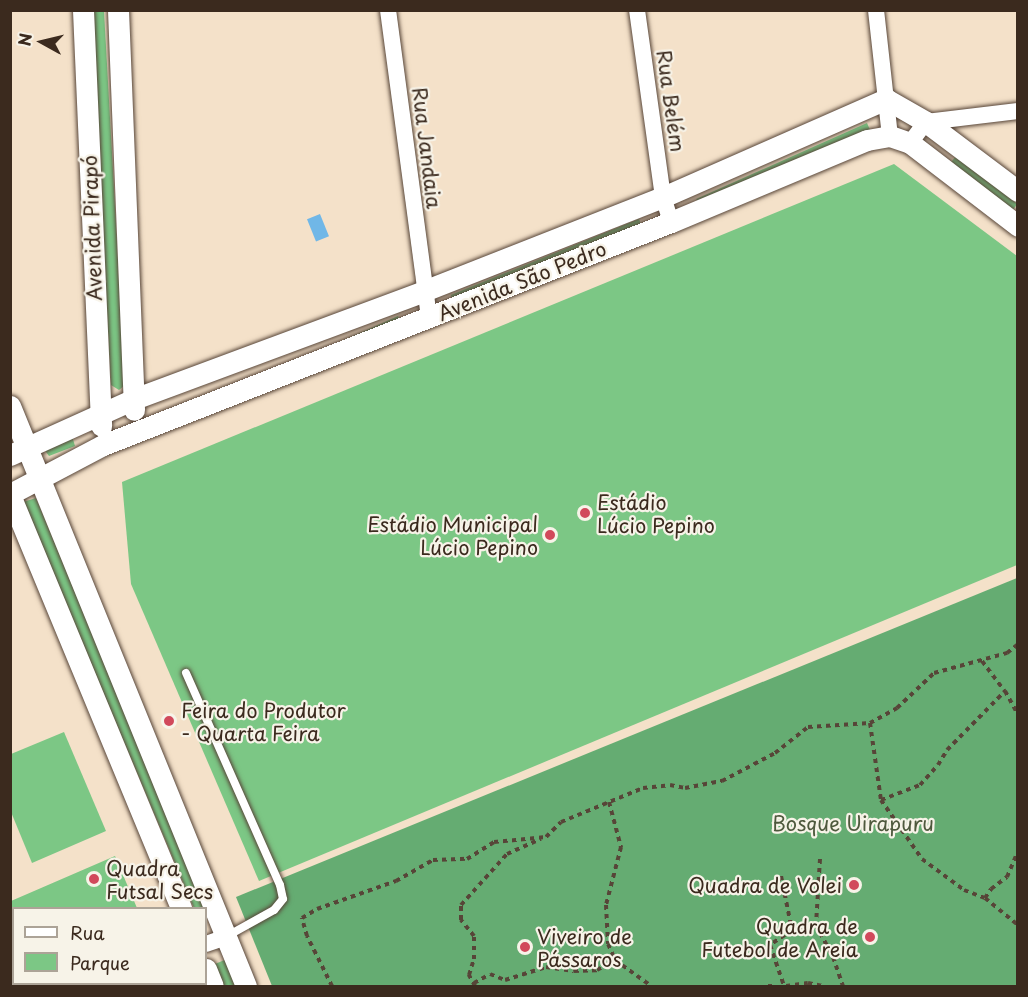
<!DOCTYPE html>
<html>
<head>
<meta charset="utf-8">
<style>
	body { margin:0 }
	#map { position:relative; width:1028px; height:997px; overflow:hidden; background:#f4e1c9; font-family:"Playpen Sans",sans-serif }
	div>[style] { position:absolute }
	.green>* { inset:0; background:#7cc785; transform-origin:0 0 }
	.forest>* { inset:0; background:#65ac72 }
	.water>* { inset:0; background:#70b7e7; transform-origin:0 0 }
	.path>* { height:4px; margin-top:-2px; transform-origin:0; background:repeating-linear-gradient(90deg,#574538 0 4.5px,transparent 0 9px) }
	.roads { filter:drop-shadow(0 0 2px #574538) drop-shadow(0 0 2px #574538) }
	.service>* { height:8px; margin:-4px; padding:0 4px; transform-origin:4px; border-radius:4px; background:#fff }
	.minor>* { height:16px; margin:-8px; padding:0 8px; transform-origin:8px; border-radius:8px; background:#fff }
	.tertiary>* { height:21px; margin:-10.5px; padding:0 10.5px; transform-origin:10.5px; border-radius:10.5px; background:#fff }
	.dots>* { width:16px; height:16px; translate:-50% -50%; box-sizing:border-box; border:3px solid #f7f3e8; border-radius:50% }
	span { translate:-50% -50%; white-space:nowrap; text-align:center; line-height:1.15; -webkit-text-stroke:4.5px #f7f3e8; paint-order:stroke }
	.street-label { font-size:20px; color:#3b2a1e }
	.poi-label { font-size:20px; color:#3b2a1e }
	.left { translate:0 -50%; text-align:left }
	.right { translate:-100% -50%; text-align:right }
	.park-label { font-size:20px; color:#4e593d }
	.frame { position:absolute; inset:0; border:12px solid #3b2a1e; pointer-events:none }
	.legend { position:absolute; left:12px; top:907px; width:195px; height:78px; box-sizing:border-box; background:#f7f3e8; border:2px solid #aca397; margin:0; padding:8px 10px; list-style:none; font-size:18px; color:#3b2a1e }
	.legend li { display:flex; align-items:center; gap:12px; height:30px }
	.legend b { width:30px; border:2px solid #aca397 }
	.north { position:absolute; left:12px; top:12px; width:60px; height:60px; -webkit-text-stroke:4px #f7f3e8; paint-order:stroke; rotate:278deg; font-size:16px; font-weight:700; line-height:24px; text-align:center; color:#3b2a1e }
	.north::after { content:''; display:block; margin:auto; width:21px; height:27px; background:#3b2a1e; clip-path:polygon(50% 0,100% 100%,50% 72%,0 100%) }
</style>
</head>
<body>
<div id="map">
	<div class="green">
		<i style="clip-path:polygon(90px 11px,104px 11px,125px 385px,119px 390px,111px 385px)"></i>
		<i style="left:867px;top:123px;width:12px;height:187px;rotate:66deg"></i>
		<i style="left:956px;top:156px;width:78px;height:15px;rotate:38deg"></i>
		<i style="clip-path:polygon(894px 164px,1017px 256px,1017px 565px,259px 881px,131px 584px,122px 482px)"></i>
		<i style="left:639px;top:219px;width:11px;height:203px;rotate:68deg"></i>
		<i style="left:398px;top:316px;width:10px;height:245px;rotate:66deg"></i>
		<i style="clip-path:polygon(72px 436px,75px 446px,49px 456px,46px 452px,45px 447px)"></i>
		<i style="clip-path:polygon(36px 498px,208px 912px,206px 908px,194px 908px,23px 502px)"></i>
		<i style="clip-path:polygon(64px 732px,106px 831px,32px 863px,11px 812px,11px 754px)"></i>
		<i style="clip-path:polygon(115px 856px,137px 908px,14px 908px,13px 913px,11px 901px)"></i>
		<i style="clip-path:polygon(227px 959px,238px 986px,224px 986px,215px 964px)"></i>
	</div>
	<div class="forest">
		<i style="clip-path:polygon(1017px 578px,1017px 986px,272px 986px,236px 897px)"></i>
	</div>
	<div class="water">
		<i style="left:320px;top:214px;width:24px;height:14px;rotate:68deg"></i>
	</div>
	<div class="path">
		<i style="left:982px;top:661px;width:38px;rotate:53deg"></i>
		<i style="left:1005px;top:691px;width:26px;rotate:61deg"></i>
		<i style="left:870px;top:723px;width:78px;rotate:81.9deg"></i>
		<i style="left:881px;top:800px;width:72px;rotate:55.2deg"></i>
		<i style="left:922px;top:859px;width:52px;rotate:36.4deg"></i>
		<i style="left:964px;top:890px;width:22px;rotate:21deg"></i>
		<i style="left:985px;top:898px;width:43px;rotate:39.3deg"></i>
		<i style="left:881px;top:800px;width:42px;rotate:-21deg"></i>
		<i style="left:920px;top:785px;width:27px;rotate:-48deg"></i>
		<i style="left:938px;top:765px;width:17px;rotate:-59deg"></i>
		<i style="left:947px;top:750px;width:83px;rotate:-45.5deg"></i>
		<i style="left:609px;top:802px;width:47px;rotate:75.1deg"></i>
		<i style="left:621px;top:847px;width:60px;rotate:104.5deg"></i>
		<i style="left:606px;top:905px;width:39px;rotate:87deg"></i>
		<i style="left:608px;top:944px;width:17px;rotate:66deg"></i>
		<i style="left:615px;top:960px;width:44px;rotate:35.8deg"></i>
		<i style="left:820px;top:859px;width:66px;rotate:93.5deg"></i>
		<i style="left:816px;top:925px;width:36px;rotate:62deg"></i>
		<i style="left:833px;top:957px;width:31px;rotate:71deg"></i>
		<i style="left:781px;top:876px;width:55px;rotate:78.5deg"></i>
		<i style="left:792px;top:930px;width:27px;rotate:146deg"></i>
		<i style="left:770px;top:945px;width:43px;rotate:71.1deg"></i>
		<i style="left:985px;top:898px;width:11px;rotate:-56deg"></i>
		<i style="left:991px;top:889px;width:20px;rotate:-37deg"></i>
		<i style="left:1007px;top:877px;width:28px;rotate:-67deg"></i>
		<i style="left:792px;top:930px;width:25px;rotate:-12deg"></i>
		<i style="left:474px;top:983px;width:18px;rotate:-29deg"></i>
		<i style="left:490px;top:974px;width:16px;rotate:22deg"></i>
		<i style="left:505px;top:980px;width:43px;rotate:-17.6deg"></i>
		<i style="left:546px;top:967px;width:28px;rotate:8deg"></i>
		<i style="left:574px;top:971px;width:23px;rotate:-2deg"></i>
		<i style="left:597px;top:970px;width:21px;rotate:-29deg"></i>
		<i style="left:332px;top:986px;width:56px;rotate:-116.6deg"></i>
		<i style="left:307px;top:936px;width:19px;rotate:-106deg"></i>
		<i style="left:302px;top:918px;width:17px;rotate:-31deg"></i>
		<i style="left:317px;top:909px;width:84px;rotate:-19.5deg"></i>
		<i style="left:396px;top:881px;width:43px;rotate:-29.6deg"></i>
		<i style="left:433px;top:860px;width:34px;rotate:-2deg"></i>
		<i style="left:467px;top:859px;width:32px;rotate:-32deg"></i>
		<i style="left:494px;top:842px;width:52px;rotate:-5.5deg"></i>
		<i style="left:546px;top:837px;width:21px;rotate:-45deg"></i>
		<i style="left:561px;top:822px;width:89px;rotate:-22.5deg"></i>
		<i style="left:643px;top:788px;width:27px;rotate:-6deg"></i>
		<i style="left:670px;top:785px;width:15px;rotate:11deg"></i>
		<i style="left:685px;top:788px;width:38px;rotate:-11deg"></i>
		<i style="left:722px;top:781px;width:60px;rotate:-27.8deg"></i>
		<i style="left:775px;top:753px;width:42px;rotate:-38.2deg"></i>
		<i style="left:808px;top:727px;width:62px;rotate:-3.7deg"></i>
		<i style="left:870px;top:723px;width:31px;rotate:-29deg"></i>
		<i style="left:897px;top:708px;width:51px;rotate:-43.4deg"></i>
		<i style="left:934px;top:673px;width:76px;rotate:-15.3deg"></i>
		<i style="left:1007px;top:653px;width:14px;rotate:-39deg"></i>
		<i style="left:475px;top:986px;width:13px;rotate:-119deg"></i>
		<i style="left:469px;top:975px;width:17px;rotate:-73deg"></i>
		<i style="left:474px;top:959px;width:23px;rotate:-90deg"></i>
		<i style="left:474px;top:936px;width:21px;rotate:-129deg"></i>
		<i style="left:461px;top:920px;width:15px;rotate:-90deg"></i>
		<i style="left:461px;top:905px;width:69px;rotate:-48deg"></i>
		<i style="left:507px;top:854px;width:37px;rotate:-24deg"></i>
		<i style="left:768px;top:986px;width:7px"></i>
		<i style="left:786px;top:986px;width:22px;rotate:-8deg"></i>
		<i style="left:808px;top:983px;width:15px;rotate:11deg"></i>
	</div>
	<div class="roads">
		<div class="service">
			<i style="left:186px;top:673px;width:232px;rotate:66.1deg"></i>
			<i style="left:280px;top:885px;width:14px;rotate:78deg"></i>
			<i style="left:283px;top:899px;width:14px;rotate:129deg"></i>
			<i style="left:274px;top:910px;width:54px;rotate:151deg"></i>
		</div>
		<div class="minor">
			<i style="left:388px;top:10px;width:311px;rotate:82.4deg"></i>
			<i style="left:637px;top:10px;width:189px;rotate:82.1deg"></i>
			<i style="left:663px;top:197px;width:26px;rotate:72deg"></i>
			<i style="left:876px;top:10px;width:127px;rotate:83.7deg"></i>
			<i style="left:910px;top:143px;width:26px;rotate:-53deg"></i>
			<i style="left:926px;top:122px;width:93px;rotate:-6.8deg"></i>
			<i style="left:206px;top:944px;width:21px;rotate:-19deg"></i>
			<i style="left:101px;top:986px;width:8px;rotate:-14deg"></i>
		</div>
		<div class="tertiary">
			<i style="left:83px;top:10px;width:416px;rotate:87.5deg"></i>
			<i style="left:118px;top:10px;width:400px;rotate:87.7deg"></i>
			<i style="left:10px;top:406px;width:626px;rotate:67.86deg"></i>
			<i style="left:10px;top:455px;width:136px;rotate:-24.3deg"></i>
			<i style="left:134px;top:399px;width:309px;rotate:-20.4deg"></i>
			<i style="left:424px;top:291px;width:257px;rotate:-21.5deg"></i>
			<i style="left:663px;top:197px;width:244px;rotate:-23.7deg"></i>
			<i style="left:886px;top:99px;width:46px;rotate:29.9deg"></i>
			<i style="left:926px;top:122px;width:115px;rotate:36.9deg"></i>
			<i style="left:10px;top:494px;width:105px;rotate:-27.8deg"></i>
			<i style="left:103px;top:445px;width:610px;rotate:-21.44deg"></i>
			<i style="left:671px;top:222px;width:212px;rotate:-22.7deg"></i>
			<i style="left:867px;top:140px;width:23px;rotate:-10deg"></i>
			<i style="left:890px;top:136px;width:21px;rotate:19deg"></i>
			<i style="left:910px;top:143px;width:136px;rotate:37.5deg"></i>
			<i style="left:10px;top:495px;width:447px;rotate:67.5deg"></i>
			<i style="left:206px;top:969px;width:18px;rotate:68deg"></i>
		</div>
	</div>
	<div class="dots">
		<i style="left:585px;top:513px;background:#d1495b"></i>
		<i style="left:550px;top:535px;background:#d1495b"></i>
		<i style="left:169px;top:721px;background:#d1495b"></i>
		<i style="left:94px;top:879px;background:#d1495b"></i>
		<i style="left:854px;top:885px;background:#d1495b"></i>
		<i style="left:870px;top:937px;background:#d1495b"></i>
		<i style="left:525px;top:947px;background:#d1495b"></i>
	</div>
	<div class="street-label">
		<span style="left:671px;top:101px;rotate:82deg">Rua Belém</span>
		<span style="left:427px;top:148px;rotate:83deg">Rua Jandaia</span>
		<span style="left:92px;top:228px;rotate:-92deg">Avenida Pirapó</span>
		<span style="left:522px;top:281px;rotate:-22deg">Avenida São Pedro</span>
	</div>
	<div class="poi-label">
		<span class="left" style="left:597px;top:514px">Estádio<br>Lúcio Pepino</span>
		<span class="right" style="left:538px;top:536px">Estádio Municipal<br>Lúcio Pepino</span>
		<span class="left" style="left:181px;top:722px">Feira do Produtor<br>- Quarta Feira</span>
		<span class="left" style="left:106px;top:880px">Quadra<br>Futsal Secs</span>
		<span class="right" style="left:842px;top:885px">Quadra de Volei</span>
		<span class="right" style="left:858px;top:938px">Quadra de<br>Futebol de Areia</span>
		<span class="left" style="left:537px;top:948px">Viveiro de<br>Pássaros</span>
	</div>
	<div class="park-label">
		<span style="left:853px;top:823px">Bosque Uirapuru</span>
	</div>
	<div class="frame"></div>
	<ul class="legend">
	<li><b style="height:8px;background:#fff"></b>Rua</li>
	<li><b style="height:16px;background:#7cc785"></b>Parque</li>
	</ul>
	<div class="north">N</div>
</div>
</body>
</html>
